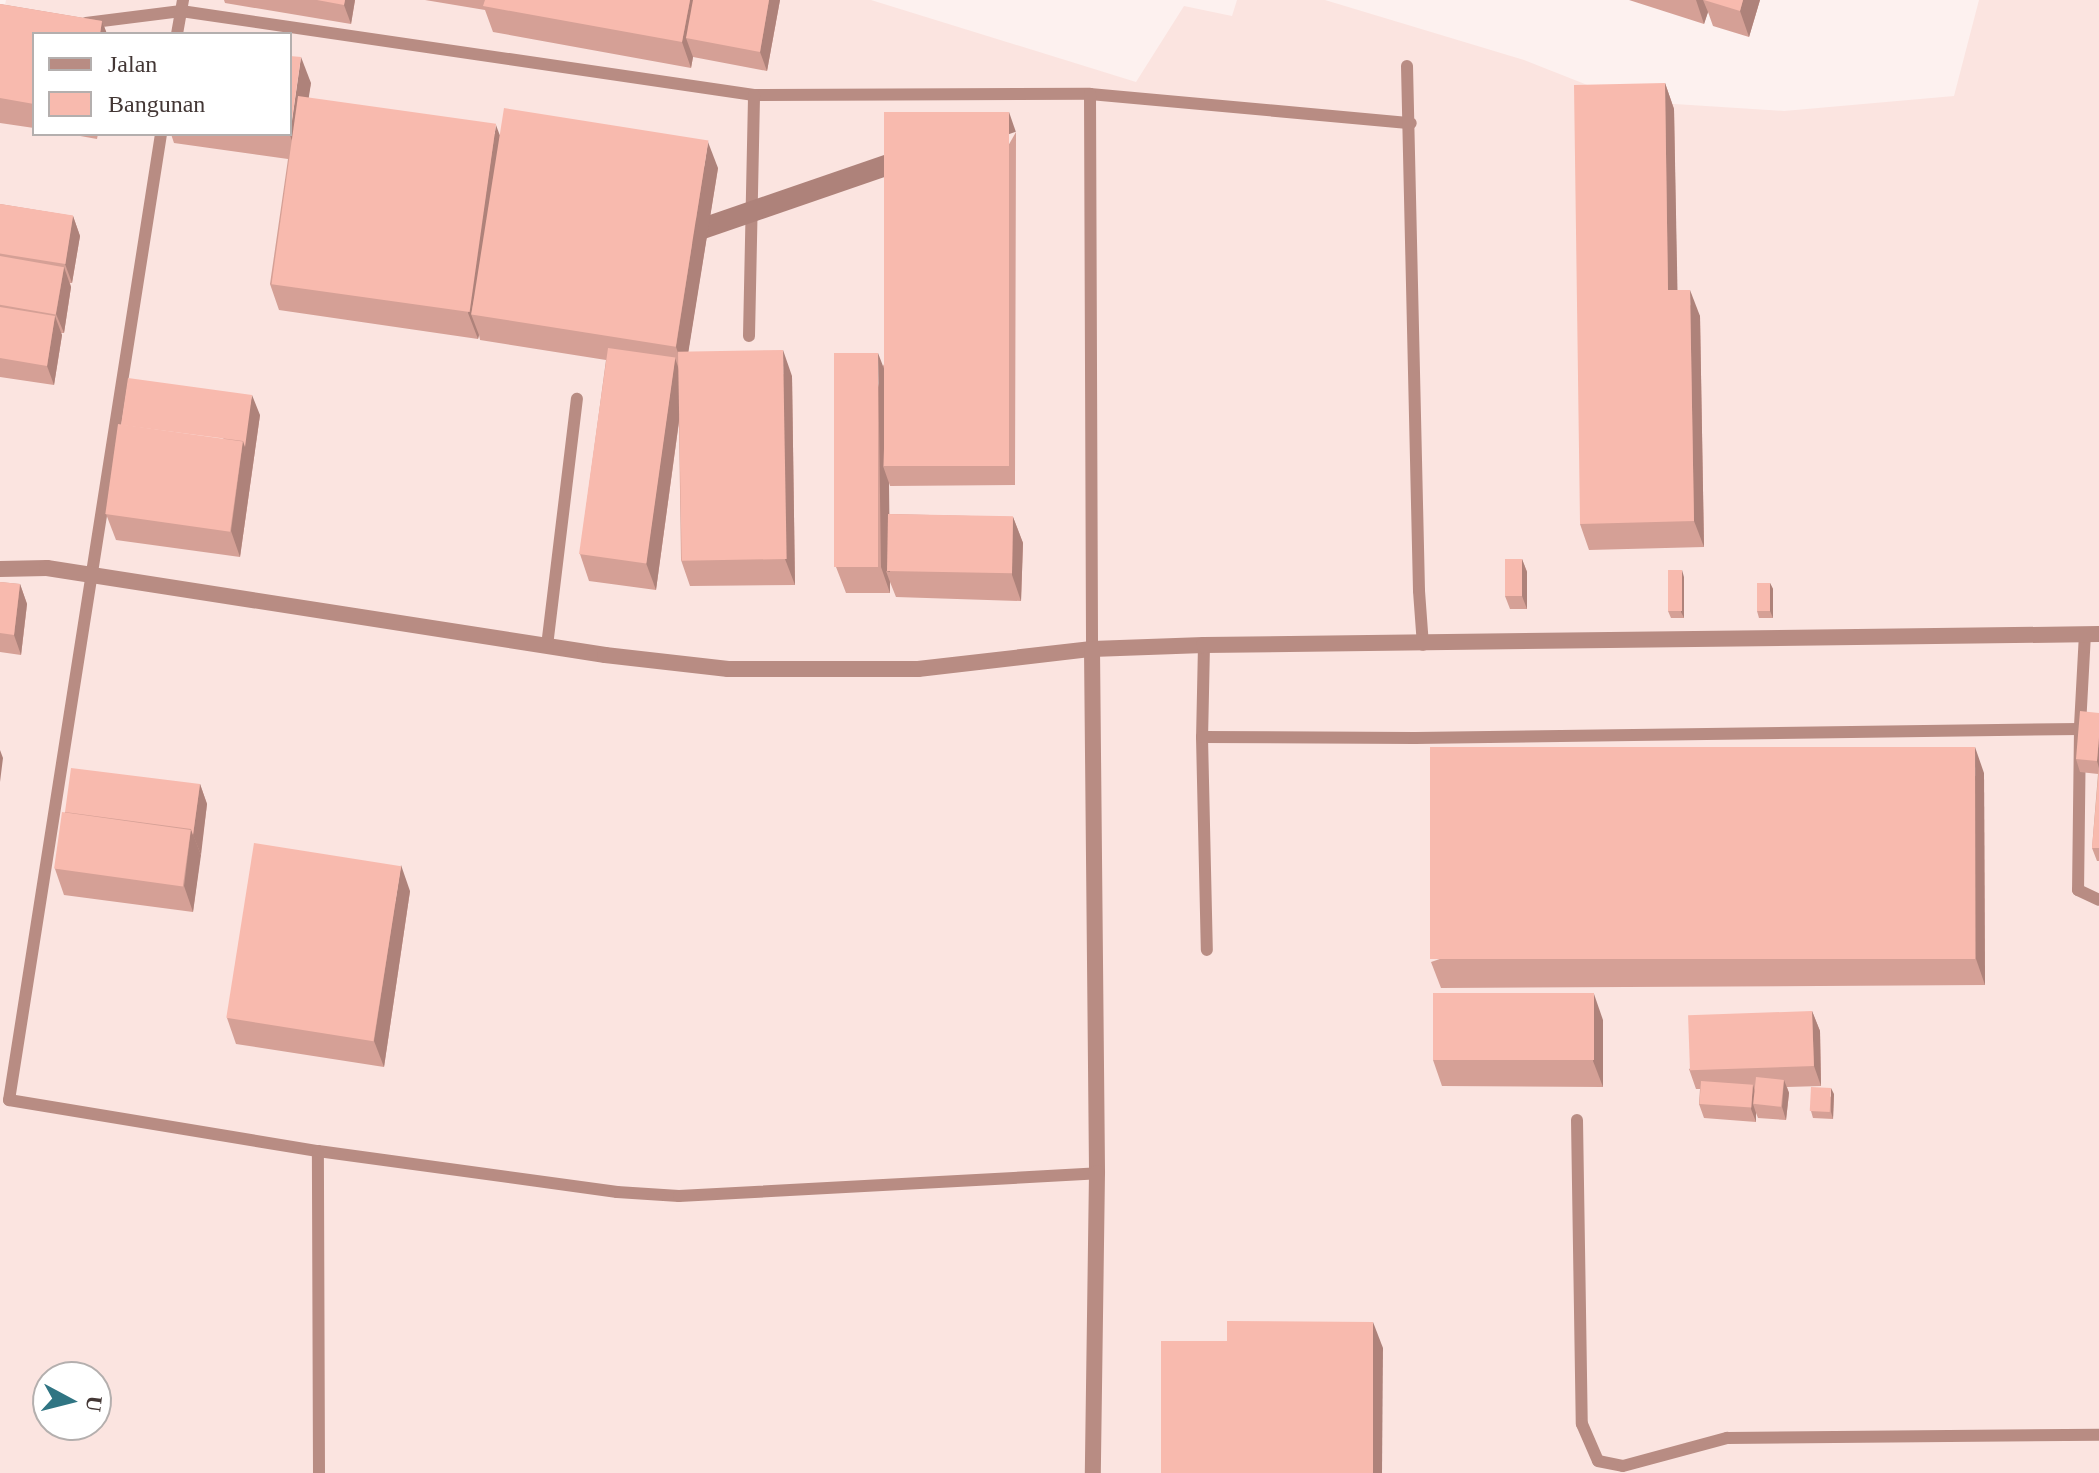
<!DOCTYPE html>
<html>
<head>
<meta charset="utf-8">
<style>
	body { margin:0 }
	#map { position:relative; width:2099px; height:1473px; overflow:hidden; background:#fdf1ef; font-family:"Times New Roman",serif }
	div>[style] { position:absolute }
	.built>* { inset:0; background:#fbe4e0 }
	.service>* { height:12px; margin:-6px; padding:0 6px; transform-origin:6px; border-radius:6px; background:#b88c83 }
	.minor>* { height:16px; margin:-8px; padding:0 8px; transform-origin:8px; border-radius:8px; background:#b88c83 }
	.wall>* { inset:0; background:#d5a096 }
	.shaded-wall>* { inset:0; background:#ae827a; transform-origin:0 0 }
	.building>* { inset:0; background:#f8baae; transform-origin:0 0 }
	span { translate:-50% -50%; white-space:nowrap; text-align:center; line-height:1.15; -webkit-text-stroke:6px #fff; paint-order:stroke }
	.legend { position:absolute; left:32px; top:32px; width:260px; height:104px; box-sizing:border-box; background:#fff; border:2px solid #b4afae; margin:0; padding:10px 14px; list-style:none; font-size:24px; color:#433735 }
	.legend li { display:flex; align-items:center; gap:16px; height:40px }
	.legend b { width:40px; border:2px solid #b4afae }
	.north { position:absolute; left:32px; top:1361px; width:80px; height:80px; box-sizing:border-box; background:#fff; border:2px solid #b4afae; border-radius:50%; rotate:97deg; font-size:22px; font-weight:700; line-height:32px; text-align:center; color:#433735 }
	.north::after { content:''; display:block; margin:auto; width:28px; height:36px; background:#307583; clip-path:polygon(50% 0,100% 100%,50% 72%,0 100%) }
</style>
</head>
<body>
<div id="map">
	<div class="built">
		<i style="clip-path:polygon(evenodd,6px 0,871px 0,1136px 82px,1184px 6px,1232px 16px,1237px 0,1325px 0,1524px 60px,1628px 101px,1784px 111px,1954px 96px,1979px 0,2099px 0,2099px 1473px,0 1473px,0 29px,6px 0,34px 34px,290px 34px,290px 134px,34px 134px,34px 34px,6px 0,48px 1377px,96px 1377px,96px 1425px,48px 1425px,48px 1377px)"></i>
	</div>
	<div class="service">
		<i style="left:86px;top:23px;width:96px;rotate:-7.2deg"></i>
		<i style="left:181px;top:11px;width:579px;rotate:8.34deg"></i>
		<i style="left:754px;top:95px;width:336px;rotate:-0.2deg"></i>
		<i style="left:1090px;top:94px;width:322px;rotate:5.2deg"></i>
		<i style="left:177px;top:34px;width:35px;rotate:-80deg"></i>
		<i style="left:1407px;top:66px;width:525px;rotate:88.69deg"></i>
		<i style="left:1419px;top:591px;width:54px;rotate:85.8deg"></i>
		<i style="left:1090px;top:94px;width:555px;rotate:89.79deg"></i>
		<i style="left:161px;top:134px;width:978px;rotate:98.94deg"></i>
		<i style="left:9px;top:1100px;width:313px;rotate:9.4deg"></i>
		<i style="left:749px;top:336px;width:241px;rotate:-88.8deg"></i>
		<i style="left:1204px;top:645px;width:92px;rotate:91.2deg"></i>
		<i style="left:1202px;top:737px;width:213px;rotate:88.7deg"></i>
		<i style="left:547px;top:646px;width:249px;rotate:-83.1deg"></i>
		<i style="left:2080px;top:726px;width:92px;rotate:-86.9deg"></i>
		<i style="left:1202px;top:737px;width:213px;rotate:0.3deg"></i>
		<i style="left:1415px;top:738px;width:665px;rotate:-0.78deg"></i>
		<i style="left:2080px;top:729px;width:161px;rotate:90.7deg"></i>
		<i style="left:2078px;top:890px;width:23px;rotate:25deg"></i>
		<i style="left:1577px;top:1120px;width:304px;rotate:89.1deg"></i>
		<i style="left:1582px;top:1424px;width:40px;rotate:66.6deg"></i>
		<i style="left:1598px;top:1461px;width:25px;rotate:11deg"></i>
		<i style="left:1623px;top:1466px;width:108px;rotate:-15.1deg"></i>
		<i style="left:1727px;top:1438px;width:372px;rotate:-0.5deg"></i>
		<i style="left:319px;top:1473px;width:322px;rotate:-90.2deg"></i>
		<i style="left:318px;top:1151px;width:302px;rotate:7.8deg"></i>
		<i style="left:617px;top:1192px;width:62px;rotate:3.7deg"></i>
		<i style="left:679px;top:1196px;width:419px;rotate:-3.1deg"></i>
	</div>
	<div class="minor">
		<i style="left:0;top:569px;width:47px;rotate:-1.2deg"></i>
		<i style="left:47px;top:568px;width:565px;rotate:8.86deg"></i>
		<i style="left:605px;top:655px;width:124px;rotate:6.5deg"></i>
		<i style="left:728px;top:669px;width:190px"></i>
		<i style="left:918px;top:669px;width:175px;rotate:-6.6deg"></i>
		<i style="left:1092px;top:649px;width:112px;rotate:-2deg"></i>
		<i style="left:1204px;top:645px;width:895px;rotate:-0.7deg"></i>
		<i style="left:1092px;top:649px;width:524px;rotate:89.45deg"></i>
		<i style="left:1097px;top:1173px;width:300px;rotate:90.8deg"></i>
	</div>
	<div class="wall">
		<i style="clip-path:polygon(224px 0,355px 0,351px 24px,225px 3px)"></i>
		<i style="clip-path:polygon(425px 0,780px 0,767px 71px,693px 57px,691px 68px,493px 32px,485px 10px)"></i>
		<i style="clip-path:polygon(1629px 0,1760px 0,1749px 37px,1713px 26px,1708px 12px,1704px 24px)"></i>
		<i style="clip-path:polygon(0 4px,102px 21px,107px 34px,34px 34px,34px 128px,0 123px)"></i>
		<i style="clip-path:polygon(311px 83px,308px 98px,500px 135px,718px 168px,688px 352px,792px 376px,795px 585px,690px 586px,681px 560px,679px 422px,656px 590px,589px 581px,580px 554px,606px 360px,480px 340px,479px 335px,478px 339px,279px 310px,270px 284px,288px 159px,174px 143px,171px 134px,290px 134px)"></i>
		<i style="clip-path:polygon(1665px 83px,1674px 109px,1677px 290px,1700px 316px,1704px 547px,1589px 550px,1580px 524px)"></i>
		<i style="clip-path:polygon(1016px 132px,1015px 485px,890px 486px,889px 483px,889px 514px,1013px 517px,1023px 543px,1021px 601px,896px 597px,890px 582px,890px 593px,846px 593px,836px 567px,883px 366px)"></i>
		<i style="clip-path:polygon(69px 134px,98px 134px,97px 139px)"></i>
		<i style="clip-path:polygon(0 204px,73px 216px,80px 236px,72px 283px,70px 283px,71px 287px,64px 333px,61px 333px,62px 335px,54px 385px,0 377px)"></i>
		<i style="clip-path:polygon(260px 415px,240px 557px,116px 540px,106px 514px)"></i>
		<i style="clip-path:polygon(1522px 559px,1527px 572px,1527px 609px,1510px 609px,1505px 596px)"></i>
		<i style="clip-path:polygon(1684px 577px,1684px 618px,1671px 618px,1668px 611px)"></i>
		<i style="clip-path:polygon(0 582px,20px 584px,27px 604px,21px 655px,0 652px)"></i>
		<i style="clip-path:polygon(1770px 583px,1773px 589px,1773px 618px,1759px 618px,1757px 611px)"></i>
		<i style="clip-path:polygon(2099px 713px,2099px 861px,2097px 861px,2092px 848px,2098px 774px,2080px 772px,2076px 759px)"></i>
		<i style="clip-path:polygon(1984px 773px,1985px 985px,1441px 988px,1431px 962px)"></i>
		<i style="clip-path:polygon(200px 784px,207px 804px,193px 912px,64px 895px,55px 869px,65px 812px)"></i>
		<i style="clip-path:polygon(410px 891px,384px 1067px,236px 1044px,227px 1018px)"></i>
		<i style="clip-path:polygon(1812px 1011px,1820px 1031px,1821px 1086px,1787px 1087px,1789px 1093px,1786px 1120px,1758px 1118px,1756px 1113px,1756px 1122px,1704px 1118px,1699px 1104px,1700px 1089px,1696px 1089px,1689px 1069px)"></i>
		<i style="clip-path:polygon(1603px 1020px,1603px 1087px,1442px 1086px,1433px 1060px)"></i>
		<i style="clip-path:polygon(1834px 1094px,1833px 1119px,1813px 1118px,1811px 1111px)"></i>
	</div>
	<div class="shaded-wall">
		<i style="clip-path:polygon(345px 0,355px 0,351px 24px,344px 5px)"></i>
		<i style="clip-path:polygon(690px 0,704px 0,686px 38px,693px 57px,691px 68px,682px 42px)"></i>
		<i style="clip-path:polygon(769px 0,780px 0,767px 71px,760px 52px)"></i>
		<i style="clip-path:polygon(1696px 0,1703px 0,1708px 12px,1704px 24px)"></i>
		<i style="clip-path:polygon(1743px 0,1760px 0,1749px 37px,1740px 11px)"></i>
		<i style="clip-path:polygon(102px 21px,107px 34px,100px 34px)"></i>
		<i style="clip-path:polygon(301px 57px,311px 83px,299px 161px,290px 135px)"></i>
		<i style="clip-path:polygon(1665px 83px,1674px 109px,1678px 317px,1668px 290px)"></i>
		<i style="left:1009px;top:112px;width:21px;height:354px;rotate:71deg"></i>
		<i style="clip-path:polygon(496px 125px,506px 152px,471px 314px,479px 335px,478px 339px,468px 313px)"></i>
		<i style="clip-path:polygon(708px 142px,718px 168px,685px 373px,676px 347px)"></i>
		<i style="clip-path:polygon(73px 216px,80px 236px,72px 283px,65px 264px)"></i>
		<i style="clip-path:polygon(64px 267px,71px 287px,64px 333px,56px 314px)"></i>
		<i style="clip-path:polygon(1690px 290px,1700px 316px,1704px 547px,1694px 521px)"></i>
		<i style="clip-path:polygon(55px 316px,62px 335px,54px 385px,47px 366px)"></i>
		<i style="clip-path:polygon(783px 350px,792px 376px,795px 585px,785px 559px)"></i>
		<i style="clip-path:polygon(878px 353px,888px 379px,883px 466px,889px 483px,890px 572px,886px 571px,890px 582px,890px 593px,881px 567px)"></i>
		<i style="clip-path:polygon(675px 358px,684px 384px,656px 590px,646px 563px)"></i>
		<i style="clip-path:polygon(252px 395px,260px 415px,240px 557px,231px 531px,243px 441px)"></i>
		<i style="clip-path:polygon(1013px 517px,1023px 543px,1021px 601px,1012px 575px)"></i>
		<i style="clip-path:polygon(1522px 559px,1527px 572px,1527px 609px,1522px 596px)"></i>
		<i style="clip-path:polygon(1682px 570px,1684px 577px,1684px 618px,1681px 612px)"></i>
		<i style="clip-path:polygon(1770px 583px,1773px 589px,1773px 618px,1770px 611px)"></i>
		<i style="clip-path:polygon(20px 584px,27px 604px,21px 655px,14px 635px)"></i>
		<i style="clip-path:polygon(2099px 737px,2099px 768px,2097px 761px)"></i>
		<i style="clip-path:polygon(1975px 747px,1984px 773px,1985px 985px,1976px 959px)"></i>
		<i style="clip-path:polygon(0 750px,3px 758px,0 782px)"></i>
		<i style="clip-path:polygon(200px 784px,207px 804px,201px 855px,193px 835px)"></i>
		<i style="clip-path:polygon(191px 829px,201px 855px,193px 912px,184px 886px)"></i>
		<i style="clip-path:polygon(401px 865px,410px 891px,384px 1067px,374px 1041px)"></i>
		<i style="clip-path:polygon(1594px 994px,1603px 1020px,1603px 1087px,1593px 1061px)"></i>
		<i style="clip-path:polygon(1812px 1011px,1820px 1031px,1821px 1086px,1814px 1066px)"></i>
		<i style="clip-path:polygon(1784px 1080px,1789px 1093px,1786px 1120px,1782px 1107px)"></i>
		<i style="clip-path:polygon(1753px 1085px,1757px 1098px,1753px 1104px,1756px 1113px,1756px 1122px,1751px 1109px)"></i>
		<i style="clip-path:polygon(1831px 1088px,1834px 1094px,1833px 1119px,1831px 1112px)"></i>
		<i style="clip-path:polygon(1373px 1322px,1383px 1348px,1382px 1473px,1373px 1473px)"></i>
	</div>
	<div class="building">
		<i style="clip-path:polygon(317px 0,345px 0,344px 5px)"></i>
		<i style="clip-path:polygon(485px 0,690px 0,682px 42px,483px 6px)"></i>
		<i style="clip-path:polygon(693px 0,769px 0,760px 52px,686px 38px)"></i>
		<i style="clip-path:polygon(1704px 0,1743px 0,1740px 11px)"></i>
		<i style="clip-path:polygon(0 4px,102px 21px,100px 34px,34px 34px,34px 104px,0 98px)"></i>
		<i style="clip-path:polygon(290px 56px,301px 57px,290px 133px)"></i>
		<i style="clip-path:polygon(1665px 83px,1668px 290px,1690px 290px,1694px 521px,1580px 524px,1574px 85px)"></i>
		<i style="left:298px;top:96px;width:200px;height:190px;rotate:8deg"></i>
		<i style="left:504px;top:108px;width:207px;height:209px;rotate:9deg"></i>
		<i style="left:884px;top:112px;width:125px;height:354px"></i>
		<i style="left:0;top:204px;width:74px;height:49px;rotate:9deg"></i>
		<i style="left:0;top:256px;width:65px;height:48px;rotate:10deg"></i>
		<i style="clip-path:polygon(0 307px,55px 316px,47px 366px,0 358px)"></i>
		<i style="left:608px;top:348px;width:68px;height:208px;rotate:8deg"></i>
		<i style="left:783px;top:350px;width:209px;height:105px;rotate:89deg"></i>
		<i style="left:834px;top:353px;width:44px;height:214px"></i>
		<i style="clip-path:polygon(128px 378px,252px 395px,245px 447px,243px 441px,121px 425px)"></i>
		<i style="left:118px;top:424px;width:126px;height:91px;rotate:8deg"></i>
		<i style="left:888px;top:514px;width:125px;height:57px;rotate:1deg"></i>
		<i style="left:1505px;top:559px;width:17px;height:37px"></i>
		<i style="left:1668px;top:570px;width:14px;height:41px"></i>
		<i style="clip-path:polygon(0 582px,20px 584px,14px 635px,0 633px)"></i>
		<i style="left:1757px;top:583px;width:13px;height:28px"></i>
		<i style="clip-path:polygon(2080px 711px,2099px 713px,2099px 737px,2097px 761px,2076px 759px)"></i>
		<i style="left:1975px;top:747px;width:212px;height:545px;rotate:90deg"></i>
		<i style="clip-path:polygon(71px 768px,200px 784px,193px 835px,191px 829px,65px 812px)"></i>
		<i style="clip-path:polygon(2099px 768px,2099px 848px,2092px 848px)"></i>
		<i style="left:62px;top:812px;width:130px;height:57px;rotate:8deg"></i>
		<i style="left:254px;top:843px;width:149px;height:177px;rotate:9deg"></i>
		<i style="left:1433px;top:993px;width:161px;height:67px"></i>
		<i style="left:1812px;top:1011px;width:55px;height:124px;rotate:88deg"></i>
		<i style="left:1756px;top:1077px;width:28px;height:27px;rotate:6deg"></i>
		<i style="left:1701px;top:1081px;width:52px;height:23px;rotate:4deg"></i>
		<i style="left:1811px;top:1087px;width:20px;height:24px;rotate:3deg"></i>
		<i style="clip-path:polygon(1227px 1321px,1373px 1322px,1373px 1473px,1161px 1473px,1161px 1341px,1227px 1341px)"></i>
	</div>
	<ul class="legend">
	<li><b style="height:10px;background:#b88c83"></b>Jalan</li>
	<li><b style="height:22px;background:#f8baae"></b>Bangunan</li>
	</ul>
	<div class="north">U</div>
</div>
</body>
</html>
